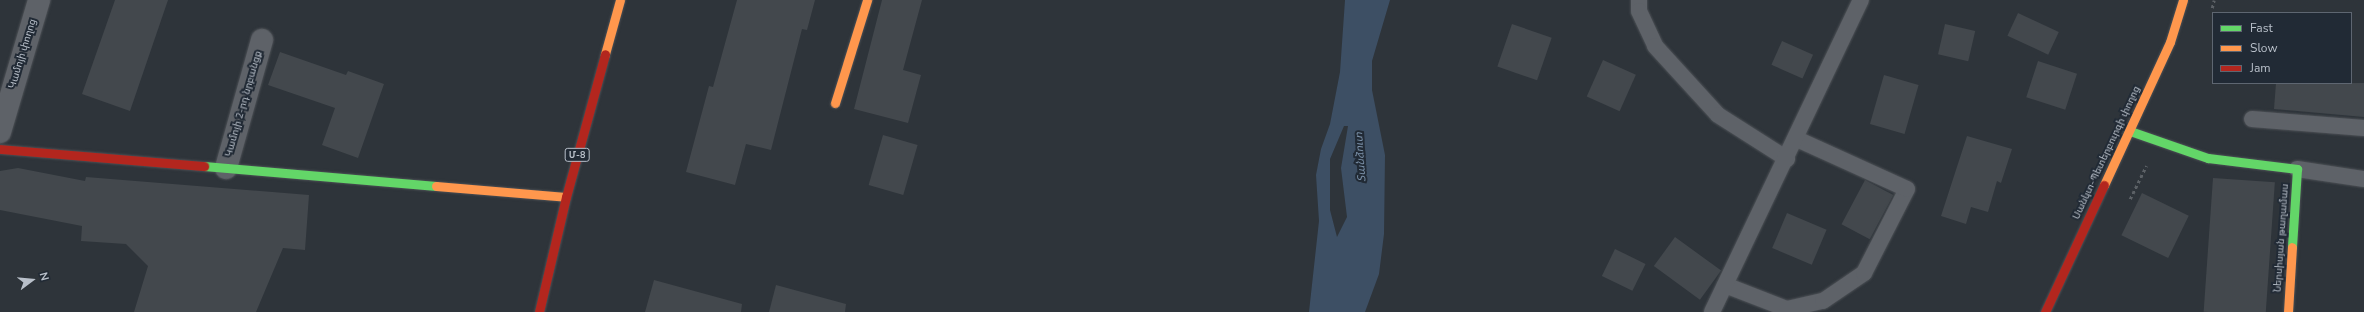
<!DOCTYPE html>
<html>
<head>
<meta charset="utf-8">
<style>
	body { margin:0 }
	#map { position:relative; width:2364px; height:312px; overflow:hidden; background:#2e343a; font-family:"Nunito Sans","Noto Sans Armenian",sans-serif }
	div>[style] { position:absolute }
	.water>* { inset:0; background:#3d4f64 }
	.building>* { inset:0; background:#43484d; transform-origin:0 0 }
	.path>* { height:2.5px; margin-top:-1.25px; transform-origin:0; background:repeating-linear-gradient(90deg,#5c6166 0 3px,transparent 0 6px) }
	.roads { filter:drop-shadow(0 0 1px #4c5055) drop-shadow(0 0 1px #4c5055) }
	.lane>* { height:16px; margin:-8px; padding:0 8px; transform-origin:8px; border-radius:8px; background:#5e6268 }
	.street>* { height:22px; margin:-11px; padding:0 11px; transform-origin:11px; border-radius:11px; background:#5e6268 }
	.fast>* { height:9px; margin:-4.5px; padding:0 4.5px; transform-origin:4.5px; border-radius:4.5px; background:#63d668 }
	.slow>* { height:9px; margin:-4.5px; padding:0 4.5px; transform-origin:4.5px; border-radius:4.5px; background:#ff974d }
	.jam>* { height:9px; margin:-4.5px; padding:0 4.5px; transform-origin:4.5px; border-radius:4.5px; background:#b3261e }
	span { translate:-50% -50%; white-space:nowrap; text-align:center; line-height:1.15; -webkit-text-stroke:4px #212a35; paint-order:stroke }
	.shield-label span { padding:1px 3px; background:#212a35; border:1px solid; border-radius:3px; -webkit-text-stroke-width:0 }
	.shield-label { font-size:9px; color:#b9c0ca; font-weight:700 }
	.street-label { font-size:10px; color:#b9c0ca }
	.water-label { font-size:11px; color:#7c92aa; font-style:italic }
	.legend { position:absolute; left:2212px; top:12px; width:140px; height:72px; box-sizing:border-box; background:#212a35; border:1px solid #5e6671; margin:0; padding:5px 7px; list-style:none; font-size:12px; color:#b9c0ca }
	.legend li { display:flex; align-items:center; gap:8px; height:20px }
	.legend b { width:20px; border:1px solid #5e6671 }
	.north { position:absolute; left:12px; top:260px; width:40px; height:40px; -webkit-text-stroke:3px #212a35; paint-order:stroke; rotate:74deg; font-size:11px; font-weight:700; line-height:16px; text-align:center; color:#b9c0ca }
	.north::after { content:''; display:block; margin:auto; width:14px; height:18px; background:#b9c0ca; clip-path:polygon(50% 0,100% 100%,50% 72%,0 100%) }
</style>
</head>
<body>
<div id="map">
	<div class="water">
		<i style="clip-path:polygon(evenodd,1345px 0,1390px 0,1372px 61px,1372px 90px,1385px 155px,1384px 234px,1379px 274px,1365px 312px,1309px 312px,1319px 221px,1316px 175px,1321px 149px,1330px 124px,1340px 72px,1345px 0,1344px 126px,1348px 126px,1341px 168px,1347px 217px,1337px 237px,1330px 210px,1330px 159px,1344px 126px)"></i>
	</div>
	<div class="building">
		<i style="clip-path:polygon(115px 0,168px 0,130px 111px,82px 94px)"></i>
		<i style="clip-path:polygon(737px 0,815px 0,807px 30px,802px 29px,771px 150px,746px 144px,735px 185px,686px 172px,709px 86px,713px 87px)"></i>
		<i style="clip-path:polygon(882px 0,922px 0,903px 70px,921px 75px,908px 123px,854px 109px)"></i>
		<i style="left:2018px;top:13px;width:45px;height:25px;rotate:25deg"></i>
		<i style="left:1512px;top:24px;width:42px;height:45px;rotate:19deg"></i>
		<i style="left:1945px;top:24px;width:31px;height:31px;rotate:13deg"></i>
		<i style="left:1782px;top:41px;width:34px;height:26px;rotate:24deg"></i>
		<i style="clip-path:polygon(280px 52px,346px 75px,348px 71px,384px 84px,358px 158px,322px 145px,335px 108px,268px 85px)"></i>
		<i style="left:1603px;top:60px;width:36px;height:40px;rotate:24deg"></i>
		<i style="left:2038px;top:61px;width:41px;height:38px;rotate:18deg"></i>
		<i style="left:1884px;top:75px;width:36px;height:51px;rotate:16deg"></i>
		<i style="clip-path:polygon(2276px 83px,2364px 83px,2364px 117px,2274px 109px)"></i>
		<i style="left:883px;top:135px;width:36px;height:52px;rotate:16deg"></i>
		<i style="clip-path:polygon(1967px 136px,2012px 149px,2001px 183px,1997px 181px,1988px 212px,1971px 207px,1966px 224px,1941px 216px)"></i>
		<i style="clip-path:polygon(18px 168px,85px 181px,86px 177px,309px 195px,305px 250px,283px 248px,256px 312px,134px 312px,148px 266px,126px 244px,81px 241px,82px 226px,0 210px,0 171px)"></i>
		<i style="left:2213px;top:178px;width:62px;height:134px;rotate:4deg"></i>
		<i style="left:1865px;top:180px;width:32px;height:50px;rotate:28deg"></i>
		<i style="left:2142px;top:193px;width:52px;height:47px;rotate:26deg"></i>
		<i style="left:1787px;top:213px;width:43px;height:38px;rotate:23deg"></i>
		<i style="left:1675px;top:237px;width:57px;height:36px;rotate:36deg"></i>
		<i style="left:1615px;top:249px;width:34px;height:30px;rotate:26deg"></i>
		<i style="clip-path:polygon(654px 280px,742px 304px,741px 312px,645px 312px)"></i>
		<i style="clip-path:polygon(776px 285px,846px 304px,845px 312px,769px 312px)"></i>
	</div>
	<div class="path">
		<i style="left:2212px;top:8px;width:8px;rotate:-76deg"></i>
		<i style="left:2130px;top:199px;width:37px;rotate:-64deg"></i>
	</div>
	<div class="roads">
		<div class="lane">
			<i style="left:1639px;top:0;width:11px;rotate:90deg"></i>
			<i style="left:1639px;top:11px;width:38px;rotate:65deg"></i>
			<i style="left:1655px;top:46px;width:93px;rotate:47.6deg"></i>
			<i style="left:1718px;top:115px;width:82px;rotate:32.5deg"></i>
			<i style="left:2252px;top:119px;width:112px;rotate:4.6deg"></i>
			<i style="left:2297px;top:169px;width:68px;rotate:8.5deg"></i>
			<i style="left:1725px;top:285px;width:66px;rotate:21.2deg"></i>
			<i style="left:1787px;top:309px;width:37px;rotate:-13deg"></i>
			<i style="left:1823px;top:301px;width:50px;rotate:-34.3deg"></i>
			<i style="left:1864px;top:273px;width:94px;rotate:-62.9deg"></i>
			<i style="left:1907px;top:189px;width:121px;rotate:-155.6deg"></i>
			<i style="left:1712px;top:312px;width:346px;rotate:-64.5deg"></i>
		</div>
		<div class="street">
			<i style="left:0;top:132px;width:138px;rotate:-73.5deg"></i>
			<i style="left:226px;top:168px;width:133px;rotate:-74.3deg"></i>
		</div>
		<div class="fast">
			<i style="left:2130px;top:131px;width:83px;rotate:19.1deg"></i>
			<i style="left:2208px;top:158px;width:90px;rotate:7deg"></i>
			<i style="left:2297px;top:169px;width:78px;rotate:93.7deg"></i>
			<i style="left:204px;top:166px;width:233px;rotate:4.9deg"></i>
		</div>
		<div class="slow">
			<i style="left:605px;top:54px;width:56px;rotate:-74.5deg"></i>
			<i style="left:835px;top:103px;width:108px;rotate:-72.7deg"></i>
			<i style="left:2104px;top:185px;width:157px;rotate:-65.2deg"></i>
			<i style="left:2170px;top:42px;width:44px;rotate:-72.8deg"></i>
			<i style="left:436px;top:186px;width:130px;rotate:4.8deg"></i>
			<i style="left:2288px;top:312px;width:65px;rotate:-86.5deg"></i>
		</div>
		<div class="jam">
			<i style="left:0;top:149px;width:205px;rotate:4.8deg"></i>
			<i style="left:539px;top:312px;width:118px;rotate:-76.8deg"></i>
			<i style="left:566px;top:197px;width:148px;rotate:-74.7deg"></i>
			<i style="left:2045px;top:312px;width:140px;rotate:-65.1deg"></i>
		</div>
	</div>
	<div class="shield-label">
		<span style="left:577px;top:155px">Մ-8</span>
	</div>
	<div class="street-label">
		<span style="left:23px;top:54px;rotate:-73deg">Կամոյի փողոց</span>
		<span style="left:244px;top:104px;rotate:-74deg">Կամոյի 2-րդ նրբանցք</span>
		<span style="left:2107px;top:153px;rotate:-65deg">Սանկտ-Պետերբուրգի փողոց</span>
		<span style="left:2282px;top:238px;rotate:-86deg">Ներսիսյան թաղամաս</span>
	</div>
	<div class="water-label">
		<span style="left:1361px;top:157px;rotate:-94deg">Տանձուտ</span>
	</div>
	<ul class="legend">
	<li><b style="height:5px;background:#63d668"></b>Fast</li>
	<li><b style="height:5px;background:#ff974d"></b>Slow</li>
	<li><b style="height:5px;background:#b3261e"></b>Jam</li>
	</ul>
	<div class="north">N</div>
</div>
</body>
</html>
